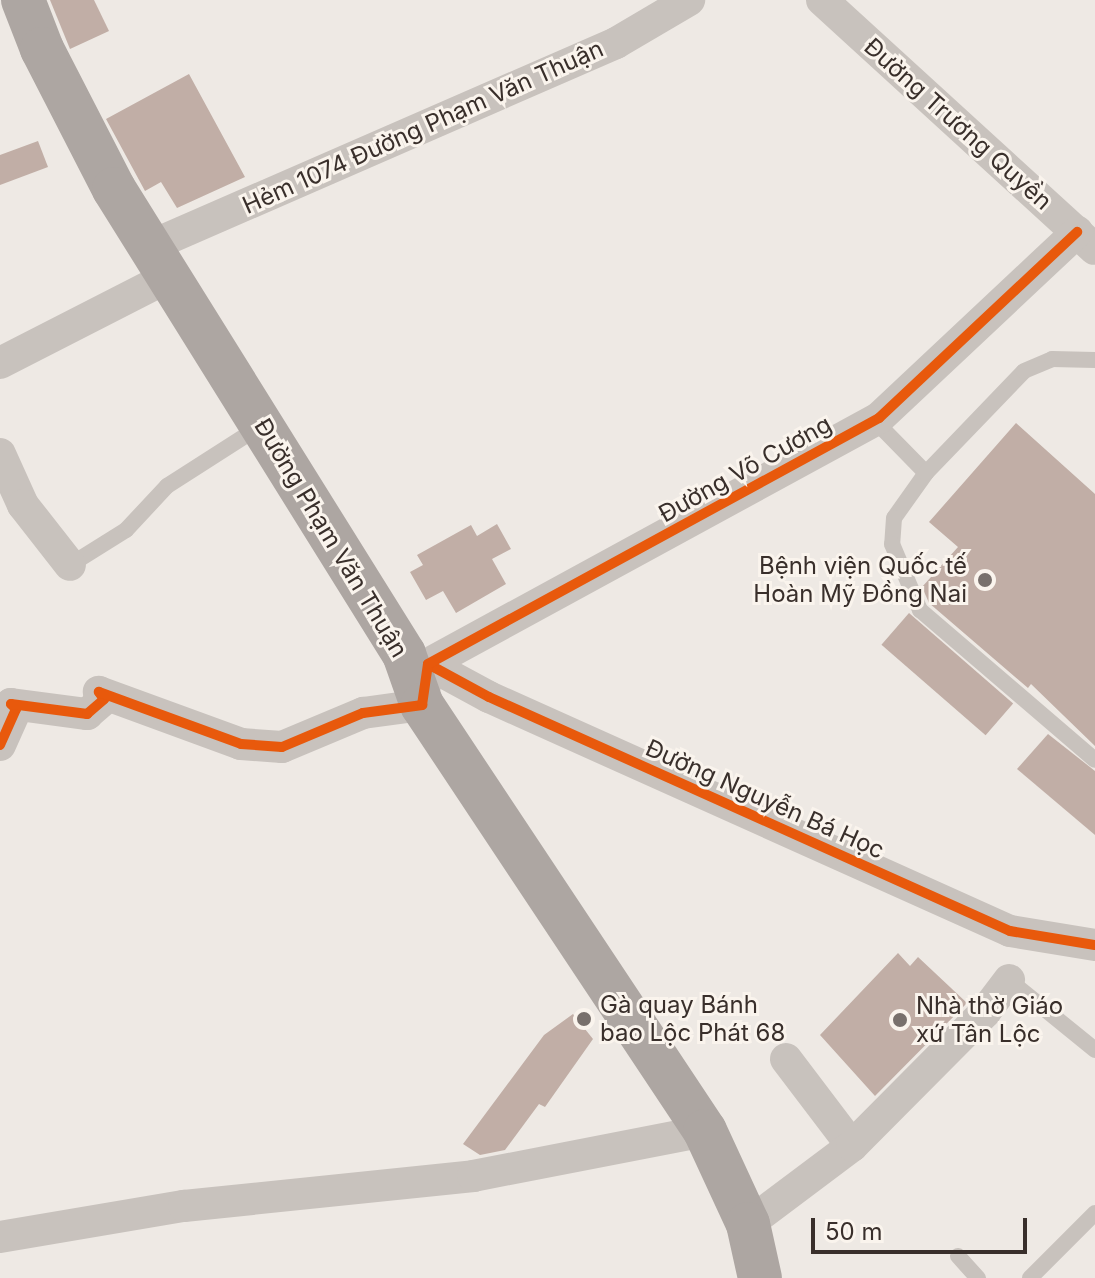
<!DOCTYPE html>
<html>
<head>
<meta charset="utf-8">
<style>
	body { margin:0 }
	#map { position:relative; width:1095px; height:1278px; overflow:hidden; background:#eee9e4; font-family:Inter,sans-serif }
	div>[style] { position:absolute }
	.building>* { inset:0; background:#c1aea6; transform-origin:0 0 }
	.lane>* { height:16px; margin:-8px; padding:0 8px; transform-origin:8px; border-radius:8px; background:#c8c2bd }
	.street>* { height:32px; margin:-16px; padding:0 16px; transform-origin:16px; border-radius:16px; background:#c8c2bd }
	.primary>* { height:44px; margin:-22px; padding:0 22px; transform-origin:22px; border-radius:22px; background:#ada6a2 }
	.cycleway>* { height:10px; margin:-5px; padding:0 5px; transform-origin:5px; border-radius:5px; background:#e8590c }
	.dots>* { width:22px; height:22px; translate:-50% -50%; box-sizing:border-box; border:4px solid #faf4ed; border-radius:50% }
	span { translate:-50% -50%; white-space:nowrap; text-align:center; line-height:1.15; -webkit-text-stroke:6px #faf4ed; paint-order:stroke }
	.street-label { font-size:24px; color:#392f2b }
	.poi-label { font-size:24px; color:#392f2b }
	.right { translate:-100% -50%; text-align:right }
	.left { translate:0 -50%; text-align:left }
	.scale { position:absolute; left:811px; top:1218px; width:216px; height:36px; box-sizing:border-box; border:4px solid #392f2b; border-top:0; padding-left:10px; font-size:24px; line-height:28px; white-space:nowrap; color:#392f2b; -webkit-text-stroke:6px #faf4ed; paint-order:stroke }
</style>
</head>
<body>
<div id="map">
	<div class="building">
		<i style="clip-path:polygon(50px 0,94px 0,109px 31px,70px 49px)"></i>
		<i style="clip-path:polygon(189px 74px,245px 177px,177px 208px,161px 182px,145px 191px,106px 119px)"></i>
		<i style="clip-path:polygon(38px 141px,48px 167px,0 185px,0 155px)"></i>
		<i style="clip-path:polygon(1016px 423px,1095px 494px,1095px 746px,1031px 684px,1028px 688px,929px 603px,922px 587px,958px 547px,929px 522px)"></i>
		<i style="clip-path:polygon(497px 524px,511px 549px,492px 559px,506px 584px,456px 613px,443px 591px,426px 600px,410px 572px,423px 565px,417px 555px,471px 525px,477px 536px)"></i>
		<i style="left:909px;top:613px;width:138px;height:42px;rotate:41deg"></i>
		<i style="clip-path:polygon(1048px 734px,1095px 771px,1095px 835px,1017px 769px)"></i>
		<i style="clip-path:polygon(898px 953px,910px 966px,918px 957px,967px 1003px,875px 1096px,820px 1035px)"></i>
		<i style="clip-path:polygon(573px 1014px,593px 1039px,545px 1107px,539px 1104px,505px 1150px,480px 1155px,463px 1144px,544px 1035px)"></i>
	</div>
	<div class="lane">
		<i style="left:875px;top:421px;width:73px;rotate:45.6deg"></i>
		<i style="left:926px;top:473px;width:55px;rotate:125.4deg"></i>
		<i style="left:894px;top:518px;width:26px;rotate:94deg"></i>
		<i style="left:892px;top:544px;width:72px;rotate:67deg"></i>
		<i style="left:920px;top:610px;width:230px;rotate:40.6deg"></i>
		<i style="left:926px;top:473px;width:141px;rotate:-46.1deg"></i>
		<i style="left:1024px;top:371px;width:30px;rotate:-23deg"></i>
		<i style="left:1052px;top:359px;width:43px;rotate:1.3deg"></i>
		<i style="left:70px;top:565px;width:66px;rotate:-32deg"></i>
		<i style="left:126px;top:530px;width:60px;rotate:-47deg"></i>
		<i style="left:167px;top:486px;width:112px;rotate:-32.6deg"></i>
		<i style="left:1009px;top:980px;width:111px;rotate:39.1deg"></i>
		<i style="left:958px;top:1256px;width:30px;rotate:48deg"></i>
		<i style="left:1030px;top:1278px;width:92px;rotate:-45deg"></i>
	</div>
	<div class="street">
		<i style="left:822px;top:0;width:369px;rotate:42.4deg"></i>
		<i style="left:153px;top:245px;width:505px;rotate:-23.57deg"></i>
		<i style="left:616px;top:43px;width:85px;rotate:-30.5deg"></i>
		<i style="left:0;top:363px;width:191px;rotate:-27.1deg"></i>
		<i style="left:0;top:454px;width:56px;rotate:65.7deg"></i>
		<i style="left:23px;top:505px;width:76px;rotate:51.9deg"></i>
		<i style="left:428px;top:664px;width:69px;rotate:28.4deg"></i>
		<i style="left:489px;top:697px;width:571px;rotate:24.19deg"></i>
		<i style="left:1010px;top:931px;width:86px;rotate:9.4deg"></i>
		<i style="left:0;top:745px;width:39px;rotate:-66deg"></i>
		<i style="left:16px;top:709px;width:7px;rotate:-135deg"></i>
		<i style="left:11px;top:704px;width:77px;rotate:7.5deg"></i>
		<i style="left:87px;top:714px;width:23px;rotate:-41deg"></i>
		<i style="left:104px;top:699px;width:9px;rotate:-126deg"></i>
		<i style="left:99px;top:692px;width:151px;rotate:20.1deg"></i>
		<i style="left:241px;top:744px;width:41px;rotate:4.2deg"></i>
		<i style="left:282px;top:747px;width:88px;rotate:-22.8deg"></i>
		<i style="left:363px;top:713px;width:60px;rotate:-7.7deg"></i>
		<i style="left:422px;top:705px;width:41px;rotate:-81.7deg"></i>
		<i style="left:428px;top:664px;width:514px;rotate:-28.61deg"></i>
		<i style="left:879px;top:418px;width:272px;rotate:-43.2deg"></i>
		<i style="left:786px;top:1059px;width:109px;rotate:52.8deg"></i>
		<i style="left:748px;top:1224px;width:130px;rotate:-36.9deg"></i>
		<i style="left:852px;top:1146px;width:189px;rotate:-45.2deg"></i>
		<i style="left:985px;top:1012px;width:40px;rotate:-53deg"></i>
		<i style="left:0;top:1237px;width:187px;rotate:-9.6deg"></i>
		<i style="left:184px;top:1206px;width:291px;rotate:-5.9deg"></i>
		<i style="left:473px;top:1176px;width:236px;rotate:-11deg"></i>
	</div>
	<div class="primary">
		<i style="left:23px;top:0;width:53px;rotate:68.8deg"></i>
		<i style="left:42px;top:49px;width:157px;rotate:62.8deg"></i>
		<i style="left:114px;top:189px;width:548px;rotate:58.05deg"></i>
		<i style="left:404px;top:654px;width:54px;rotate:70.6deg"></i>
		<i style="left:422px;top:705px;width:511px;rotate:56.4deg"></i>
		<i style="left:705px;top:1131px;width:102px;rotate:65.2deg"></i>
		<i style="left:748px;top:1224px;width:55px;rotate:77.5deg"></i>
	</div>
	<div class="cycleway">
		<i style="left:428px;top:664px;width:69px;rotate:28.4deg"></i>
		<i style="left:489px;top:697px;width:571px;rotate:24.19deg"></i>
		<i style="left:1010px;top:931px;width:86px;rotate:9.4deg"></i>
		<i style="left:0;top:745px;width:39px;rotate:-66deg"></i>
		<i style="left:16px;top:709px;width:7px;rotate:-135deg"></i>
		<i style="left:11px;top:704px;width:77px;rotate:7.5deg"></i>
		<i style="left:87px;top:714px;width:23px;rotate:-41deg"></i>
		<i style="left:104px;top:699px;width:9px;rotate:-126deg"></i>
		<i style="left:99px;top:692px;width:151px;rotate:20.1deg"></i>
		<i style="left:241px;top:744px;width:41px;rotate:4.2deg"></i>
		<i style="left:282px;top:747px;width:88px;rotate:-22.8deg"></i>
		<i style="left:363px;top:713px;width:60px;rotate:-7.7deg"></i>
		<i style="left:422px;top:705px;width:41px;rotate:-81.7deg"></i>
		<i style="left:428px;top:664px;width:514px;rotate:-28.61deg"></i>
		<i style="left:879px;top:418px;width:272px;rotate:-43.2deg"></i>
	</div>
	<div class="dots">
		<i style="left:985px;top:580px;background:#78706c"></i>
		<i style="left:584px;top:1019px;background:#78706c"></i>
		<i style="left:900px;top:1020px;background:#78706c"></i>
	</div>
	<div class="street-label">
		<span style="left:958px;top:124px;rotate:42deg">Đường Trương Quyền</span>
		<span style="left:423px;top:127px;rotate:-24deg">Hẻm 1074 Đường Phạm Văn Thuận</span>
		<span style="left:745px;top:469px;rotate:-29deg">Đường Võ Cương</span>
		<span style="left:331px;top:538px;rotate:59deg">Đường Phạm Văn Thuận</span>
		<span style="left:765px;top:799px;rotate:24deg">Đường Nguyễn Bá Học</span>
	</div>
	<div class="poi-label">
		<span class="right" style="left:967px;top:580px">Bệnh viện Quốc tế<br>Hoàn Mỹ Đồng Nai</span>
		<span class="left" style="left:600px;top:1019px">Gà quay Bánh<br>bao Lộc Phát 68</span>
		<span class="left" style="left:916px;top:1020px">Nhà thờ Giáo<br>xứ Tân Lộc</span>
	</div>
	<div class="scale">50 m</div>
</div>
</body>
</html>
